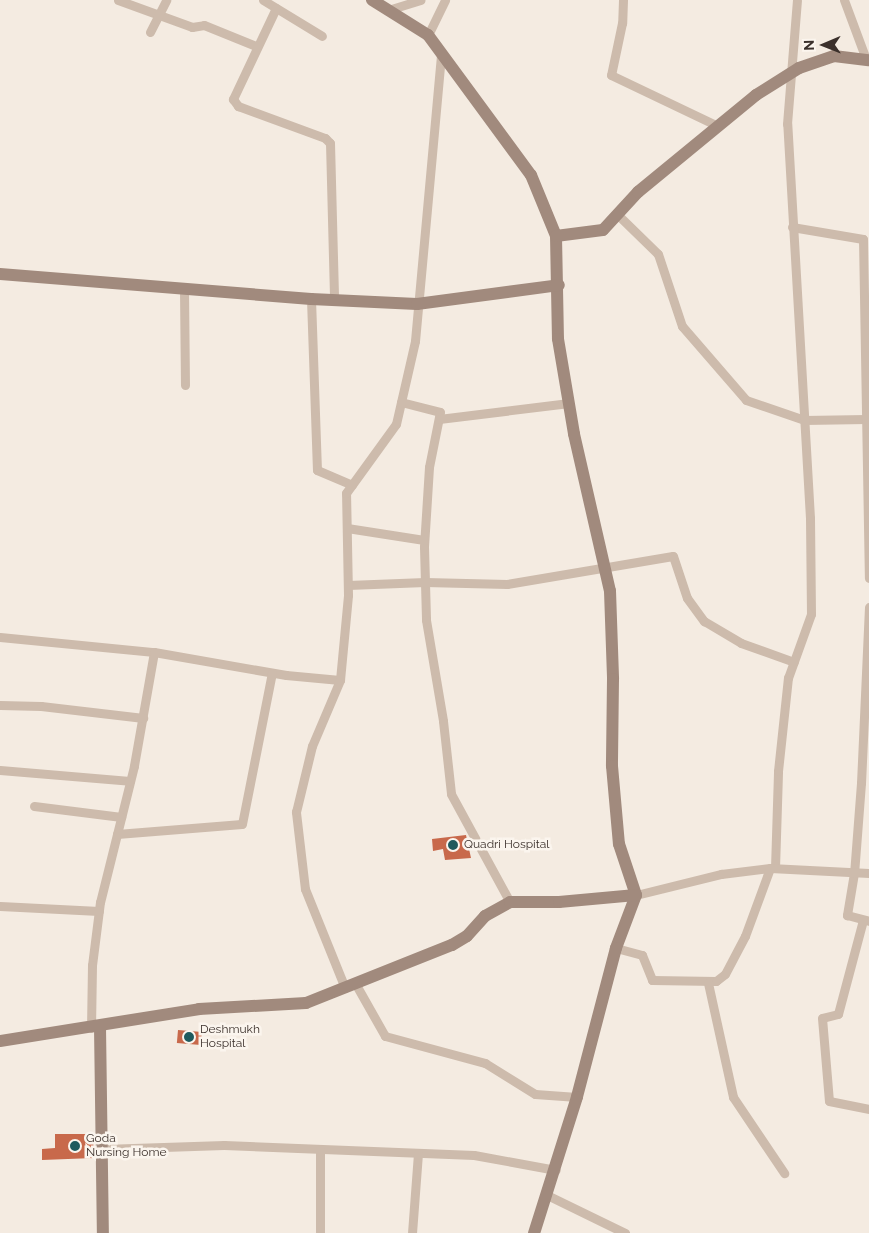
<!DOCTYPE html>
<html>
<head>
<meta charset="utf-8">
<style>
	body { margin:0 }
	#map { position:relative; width:869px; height:1233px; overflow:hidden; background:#f4ebe1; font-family:Raleway,sans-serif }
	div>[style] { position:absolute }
	.building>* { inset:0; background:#c8694b; transform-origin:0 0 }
	.street>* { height:9px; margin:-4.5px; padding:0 4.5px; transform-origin:4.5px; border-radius:4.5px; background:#cdbbac }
	.secondary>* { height:12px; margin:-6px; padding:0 6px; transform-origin:6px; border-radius:6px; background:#a18a7d }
	.dots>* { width:14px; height:14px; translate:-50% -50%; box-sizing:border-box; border:2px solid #fbf5ee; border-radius:50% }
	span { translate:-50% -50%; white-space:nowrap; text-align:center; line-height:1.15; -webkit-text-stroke:5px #fbf5ee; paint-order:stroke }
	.poi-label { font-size:12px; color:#3b302b }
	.left { translate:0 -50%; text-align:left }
	.north { position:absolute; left:799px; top:20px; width:50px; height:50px; -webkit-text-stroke:4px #fbf5ee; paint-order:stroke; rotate:269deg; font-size:14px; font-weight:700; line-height:20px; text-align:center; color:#3b302b }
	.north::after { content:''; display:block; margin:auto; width:18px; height:22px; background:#3b302b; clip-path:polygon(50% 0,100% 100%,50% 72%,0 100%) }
</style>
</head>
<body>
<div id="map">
	<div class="building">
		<i style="clip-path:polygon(466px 835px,471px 858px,445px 860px,443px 849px,433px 851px,432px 839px)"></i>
		<i style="left:178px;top:1030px;width:24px;height:13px;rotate:5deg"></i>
		<i style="clip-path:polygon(55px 1134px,93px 1134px,94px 1158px,42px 1160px,42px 1149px,55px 1148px)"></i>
	</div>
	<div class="street">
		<i style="left:118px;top:0;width:79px;rotate:20deg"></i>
		<i style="left:192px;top:27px;width:12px;rotate:-9deg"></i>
		<i style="left:204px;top:25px;width:56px;rotate:22deg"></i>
		<i style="left:263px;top:0;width:69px;rotate:31.4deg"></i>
		<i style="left:623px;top:0;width:23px;rotate:92deg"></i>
		<i style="left:622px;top:23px;width:53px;rotate:101.9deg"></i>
		<i style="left:611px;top:75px;width:119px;rotate:25.5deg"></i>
		<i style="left:844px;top:0;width:63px;rotate:69.6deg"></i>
		<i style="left:276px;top:8px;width:101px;rotate:115.3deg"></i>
		<i style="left:233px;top:99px;width:9px;rotate:54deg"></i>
		<i style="left:238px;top:106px;width:93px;rotate:20.2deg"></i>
		<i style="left:325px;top:138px;width:7px;rotate:45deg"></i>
		<i style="left:330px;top:143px;width:156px;rotate:88.5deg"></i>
		<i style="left:388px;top:10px;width:34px;rotate:-17deg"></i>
		<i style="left:150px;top:32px;width:36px;rotate:-63deg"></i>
		<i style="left:428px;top:35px;width:39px;rotate:-64deg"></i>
		<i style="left:619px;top:216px;width:54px;rotate:44.3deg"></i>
		<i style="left:658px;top:254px;width:76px;rotate:71.6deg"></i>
		<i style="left:682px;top:326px;width:98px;rotate:49.1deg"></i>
		<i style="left:746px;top:400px;width:61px;rotate:19deg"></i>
		<i style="left:804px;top:420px;width:62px;rotate:-0.9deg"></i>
		<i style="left:792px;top:227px;width:72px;rotate:9.6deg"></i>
		<i style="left:863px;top:239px;width:339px;rotate:89deg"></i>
		<i style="left:184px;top:290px;width:95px;rotate:89.4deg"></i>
		<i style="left:311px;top:299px;width:171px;rotate:88deg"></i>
		<i style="left:317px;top:470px;width:38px;rotate:23deg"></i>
		<i style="left:401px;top:402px;width:40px;rotate:14.4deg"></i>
		<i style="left:440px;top:412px;width:56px;rotate:101.3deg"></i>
		<i style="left:429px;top:467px;width:80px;rotate:93.6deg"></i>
		<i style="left:424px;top:547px;width:73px;rotate:88.4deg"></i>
		<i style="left:426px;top:620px;width:102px;rotate:80.4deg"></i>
		<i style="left:443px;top:721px;width:73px;rotate:83.7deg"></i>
		<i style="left:451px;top:794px;width:123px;rotate:61.4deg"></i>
		<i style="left:439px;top:419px;width:131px;rotate:-7deg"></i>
		<i style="left:347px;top:528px;width:78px;rotate:8.9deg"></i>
		<i style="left:348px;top:585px;width:77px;rotate:-2.2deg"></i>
		<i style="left:425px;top:582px;width:82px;rotate:1.4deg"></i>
		<i style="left:507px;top:584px;width:168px;rotate:-9.6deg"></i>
		<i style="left:673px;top:556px;width:44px;rotate:71.6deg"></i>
		<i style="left:687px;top:598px;width:29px;rotate:54deg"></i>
		<i style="left:704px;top:621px;width:43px;rotate:30.7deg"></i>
		<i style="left:741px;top:643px;width:56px;rotate:19.7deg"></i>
		<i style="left:869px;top:607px;width:176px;rotate:92.6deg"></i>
		<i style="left:861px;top:783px;width:90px;rotate:94.4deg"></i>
		<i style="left:854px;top:873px;width:43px;rotate:99.5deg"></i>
		<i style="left:847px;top:915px;width:23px;rotate:15deg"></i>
		<i style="left:0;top:637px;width:155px;rotate:5.6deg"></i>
		<i style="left:154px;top:652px;width:116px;rotate:100deg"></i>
		<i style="left:134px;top:766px;width:140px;rotate:104deg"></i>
		<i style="left:100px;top:902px;width:64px;rotate:97.2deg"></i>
		<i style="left:92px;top:965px;width:63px;rotate:90.9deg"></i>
		<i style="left:154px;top:652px;width:134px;rotate:9.9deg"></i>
		<i style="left:286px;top:675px;width:54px;rotate:5.3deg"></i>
		<i style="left:0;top:705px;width:41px;rotate:1.4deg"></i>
		<i style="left:41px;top:706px;width:103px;rotate:6.7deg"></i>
		<i style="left:0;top:770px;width:130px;rotate:4.8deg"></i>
		<i style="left:34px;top:806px;width:88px;rotate:7.2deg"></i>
		<i style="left:117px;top:834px;width:125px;rotate:-4.6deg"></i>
		<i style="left:242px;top:824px;width:154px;rotate:-78.8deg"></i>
		<i style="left:775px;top:868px;width:97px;rotate:-88.2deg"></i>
		<i style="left:778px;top:771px;width:94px;rotate:-83.9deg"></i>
		<i style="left:788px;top:678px;width:68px;rotate:-70.2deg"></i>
		<i style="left:811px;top:614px;width:96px;rotate:-90.6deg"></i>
		<i style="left:810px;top:518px;width:395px;rotate:-93.3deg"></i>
		<i style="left:787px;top:124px;width:124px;rotate:-85.4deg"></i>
		<i style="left:636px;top:895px;width:88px;rotate:-13.9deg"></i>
		<i style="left:721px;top:874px;width:49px;rotate:-7deg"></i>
		<i style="left:770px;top:868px;width:99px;rotate:2.9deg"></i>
		<i style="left:0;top:906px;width:99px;rotate:2.9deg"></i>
		<i style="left:863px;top:920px;width:97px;rotate:104.9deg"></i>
		<i style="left:838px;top:1014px;width:16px;rotate:166deg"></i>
		<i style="left:822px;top:1018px;width:83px;rotate:85.2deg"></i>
		<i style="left:829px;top:1101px;width:41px;rotate:11.3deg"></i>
		<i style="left:616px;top:948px;width:27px;rotate:15deg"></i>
		<i style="left:642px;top:955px;width:27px;rotate:68deg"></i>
		<i style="left:652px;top:980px;width:64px;rotate:0.9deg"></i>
		<i style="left:716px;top:981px;width:11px;rotate:-38deg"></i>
		<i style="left:725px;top:974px;width:43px;rotate:-62.2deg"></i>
		<i style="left:745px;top:936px;width:72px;rotate:-69.8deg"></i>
		<i style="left:355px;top:983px;width:61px;rotate:60.5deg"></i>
		<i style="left:385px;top:1036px;width:104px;rotate:15.1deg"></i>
		<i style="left:485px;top:1063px;width:59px;rotate:31.8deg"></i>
		<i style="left:535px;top:1094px;width:42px;rotate:4.1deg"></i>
		<i style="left:708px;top:983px;width:117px;rotate:77.6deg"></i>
		<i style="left:733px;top:1097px;width:92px;rotate:56.1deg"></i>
		<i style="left:345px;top:988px;width:107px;rotate:-112deg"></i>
		<i style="left:305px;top:889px;width:78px;rotate:-96.7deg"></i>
		<i style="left:296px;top:812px;width:68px;rotate:-76.4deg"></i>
		<i style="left:312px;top:746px;width:72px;rotate:-67deg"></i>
		<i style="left:340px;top:680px;width:85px;rotate:-84.6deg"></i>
		<i style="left:348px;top:595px;width:102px;rotate:-91.1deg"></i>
		<i style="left:346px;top:493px;width:85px;rotate:-54.1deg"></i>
		<i style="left:396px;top:424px;width:85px;rotate:-77.1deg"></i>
		<i style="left:415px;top:341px;width:289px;rotate:-84.8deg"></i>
		<i style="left:103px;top:1149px;width:121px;rotate:-1.9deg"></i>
		<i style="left:224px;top:1145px;width:250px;rotate:2.3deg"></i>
		<i style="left:474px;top:1155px;width:83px;rotate:10.4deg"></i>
		<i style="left:547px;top:1195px;width:87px;rotate:26deg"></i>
		<i style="left:320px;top:1233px;width:84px;rotate:-90deg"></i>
		<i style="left:412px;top:1233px;width:80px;rotate:-85.7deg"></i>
	</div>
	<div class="secondary">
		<i style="left:372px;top:0;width:66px;rotate:32deg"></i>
		<i style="left:428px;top:35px;width:174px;rotate:53.7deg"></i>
		<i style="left:531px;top:175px;width:66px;rotate:67.7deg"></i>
		<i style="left:556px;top:236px;width:103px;rotate:88.9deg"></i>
		<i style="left:558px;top:339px;width:96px;rotate:80.4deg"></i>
		<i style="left:574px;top:434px;width:161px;rotate:77.1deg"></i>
		<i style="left:610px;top:591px;width:88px;rotate:88deg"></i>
		<i style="left:613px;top:679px;width:87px;rotate:90.7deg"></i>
		<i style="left:612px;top:766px;width:78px;rotate:84.9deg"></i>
		<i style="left:619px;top:844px;width:54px;rotate:71.6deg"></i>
		<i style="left:636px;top:895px;width:57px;rotate:110.7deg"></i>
		<i style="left:616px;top:948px;width:154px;rotate:104.7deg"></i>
		<i style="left:577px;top:1097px;width:143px;rotate:107.5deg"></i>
		<i style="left:556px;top:236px;width:47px;rotate:-7.3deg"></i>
		<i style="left:603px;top:230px;width:52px;rotate:-47.4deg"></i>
		<i style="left:638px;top:192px;width:153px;rotate:-39.4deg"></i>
		<i style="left:756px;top:95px;width:51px;rotate:-32.1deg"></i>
		<i style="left:799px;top:68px;width:37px;rotate:-19deg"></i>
		<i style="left:834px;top:56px;width:35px;rotate:7deg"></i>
		<i style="left:0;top:274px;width:312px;rotate:4.6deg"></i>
		<i style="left:311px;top:299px;width:106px;rotate:2.7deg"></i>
		<i style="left:417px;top:304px;width:143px;rotate:-7.6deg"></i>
		<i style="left:100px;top:1027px;width:206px;rotate:89.2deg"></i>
		<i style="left:0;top:1041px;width:202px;rotate:-9.1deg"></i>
		<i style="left:199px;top:1009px;width:107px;rotate:-3.2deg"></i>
		<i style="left:306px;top:1003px;width:157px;rotate:-21.7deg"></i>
		<i style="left:452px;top:945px;width:17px;rotate:-31deg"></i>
		<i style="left:467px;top:936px;width:27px;rotate:-48deg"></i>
		<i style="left:485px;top:916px;width:29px;rotate:-29deg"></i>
		<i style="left:510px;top:902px;width:49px"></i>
		<i style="left:559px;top:902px;width:77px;rotate:-5.2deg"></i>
	</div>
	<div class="dots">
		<i style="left:453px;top:845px;background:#1f5a5e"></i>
		<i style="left:189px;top:1037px;background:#1f5a5e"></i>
		<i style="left:75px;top:1146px;background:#1f5a5e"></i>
	</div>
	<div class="poi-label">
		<span class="left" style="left:464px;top:845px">Quadri Hospital</span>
		<span class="left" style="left:200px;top:1037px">Deshmukh<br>Hospital</span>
		<span class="left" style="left:86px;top:1146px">Goda<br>Nursing Home</span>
	</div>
	<div class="north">N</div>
</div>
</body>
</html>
